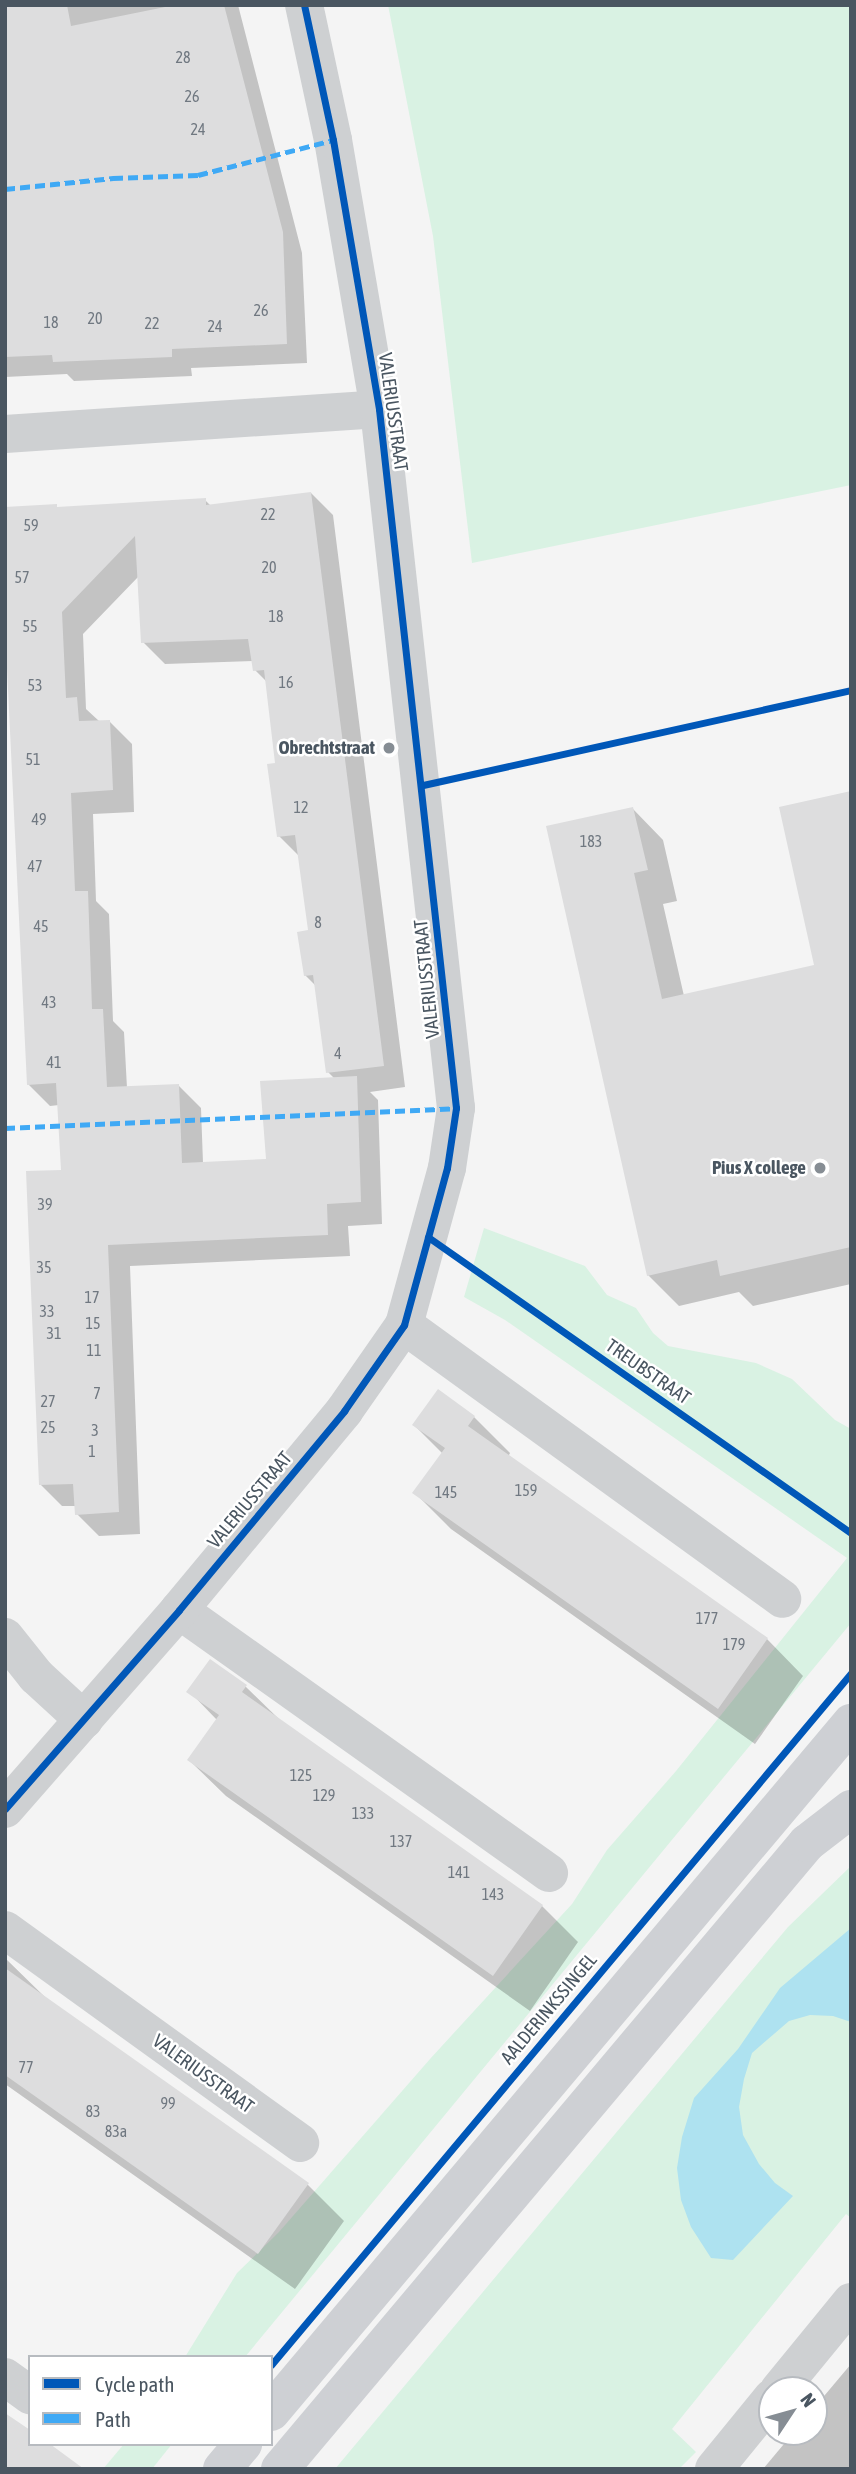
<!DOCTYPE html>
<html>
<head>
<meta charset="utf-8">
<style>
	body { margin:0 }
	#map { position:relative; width:856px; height:2474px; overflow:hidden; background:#f4f4f4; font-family:"Asap Condensed",sans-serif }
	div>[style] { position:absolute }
	.green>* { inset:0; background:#d9f2e3 }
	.water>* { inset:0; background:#aee2f0 }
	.shadow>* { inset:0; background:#0003 }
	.building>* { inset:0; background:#ddddde }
	.street>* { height:38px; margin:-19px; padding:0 19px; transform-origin:19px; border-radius:19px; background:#ced0d2 }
	.secondary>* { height:38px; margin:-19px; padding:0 19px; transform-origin:19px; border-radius:19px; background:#ced0d4 }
	.quiet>* { height:5px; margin-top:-2.5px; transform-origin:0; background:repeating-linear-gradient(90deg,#3fa9f5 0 10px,transparent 0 15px) }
	.cycleway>* { height:7px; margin:-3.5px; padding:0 3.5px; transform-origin:3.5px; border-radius:3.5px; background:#0057b8 }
	.dots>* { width:19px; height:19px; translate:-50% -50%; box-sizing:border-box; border:4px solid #fff; border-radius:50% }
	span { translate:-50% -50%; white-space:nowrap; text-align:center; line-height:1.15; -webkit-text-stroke:5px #fff; paint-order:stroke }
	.number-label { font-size:16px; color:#707881 }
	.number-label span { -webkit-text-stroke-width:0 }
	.street-label { font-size:19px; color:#4a5661 }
	.poi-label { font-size:19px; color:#4a5661; font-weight:700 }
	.right { translate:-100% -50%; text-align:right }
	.frame { position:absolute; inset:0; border:7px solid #4a5661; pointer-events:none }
	.legend { position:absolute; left:28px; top:2355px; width:245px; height:91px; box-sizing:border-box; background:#fff; border:2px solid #b7bbc0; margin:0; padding:9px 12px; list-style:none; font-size:21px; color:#4a5661 }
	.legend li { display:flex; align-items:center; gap:14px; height:35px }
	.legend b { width:35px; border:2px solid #b7bbc0 }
	.north { position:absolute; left:758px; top:2376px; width:70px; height:70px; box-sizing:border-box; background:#fff; border:2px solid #b7bbc0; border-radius:50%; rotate:54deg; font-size:19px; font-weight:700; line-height:28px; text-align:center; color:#4a5661 }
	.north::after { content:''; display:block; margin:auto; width:24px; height:32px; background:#868d94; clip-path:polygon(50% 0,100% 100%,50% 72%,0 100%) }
</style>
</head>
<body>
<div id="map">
	<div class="green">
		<i style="clip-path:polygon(388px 5px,851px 5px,851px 485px,472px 563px,433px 236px)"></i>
		<i style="clip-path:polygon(484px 1228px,585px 1266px,607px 1295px,636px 1308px,653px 1333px,668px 1346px,756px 1363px,792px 1379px,835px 1420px,851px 1429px,851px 1623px,245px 2357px,185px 2357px,237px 2273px,279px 2232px,430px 2059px,572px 1904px,607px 1850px,676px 1771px,847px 1558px,505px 1320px,464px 1297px)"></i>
		<i style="clip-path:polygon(851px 1866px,851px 2218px,846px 2214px,672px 2429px,696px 2452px,679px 2469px,335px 2469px,788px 1927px)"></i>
		<i style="clip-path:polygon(124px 2444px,172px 2444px,152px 2469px,103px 2469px)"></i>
	</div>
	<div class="water">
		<i style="clip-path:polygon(851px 1928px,851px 2022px,833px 2016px,810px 2015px,789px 2021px,752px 2053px,744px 2079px,739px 2107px,743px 2135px,759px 2164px,775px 2183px,793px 2196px,733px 2260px,711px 2258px,691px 2227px,681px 2200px,677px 2168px,682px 2137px,694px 2098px,738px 2049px,780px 1988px)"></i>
	</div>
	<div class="shadow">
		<i style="clip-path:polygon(5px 5px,238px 5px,302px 253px,307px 363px,191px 368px,192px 376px,74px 381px,67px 374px,5px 377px)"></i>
		<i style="clip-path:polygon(evenodd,311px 493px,333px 515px,405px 1087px,370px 1092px,378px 1100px,382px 1224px,348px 1226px,350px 1256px,130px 1266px,140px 1534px,99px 1536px,77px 1514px,77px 1506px,62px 1506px,40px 1484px,63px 1171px,59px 1105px,50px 1106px,28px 1084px,59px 509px,205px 500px,211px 506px,311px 493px,139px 576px,143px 642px,165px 664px,253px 661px,255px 670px,267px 682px,277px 765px,279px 836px,300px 857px,310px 932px,305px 975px,317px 987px,328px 1072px,335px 1079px,268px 1160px,203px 1163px,201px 1108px,179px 1086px,127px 1088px,124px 1032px,113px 1021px,109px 914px,96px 901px,93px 814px,134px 812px,132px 744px,110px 722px,99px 721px,86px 709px,83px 634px,139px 576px)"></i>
		<i style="clip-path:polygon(851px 793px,851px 1284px,753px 1306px,739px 1292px,679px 1306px,648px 1275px,548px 828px,633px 809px,663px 840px,677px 901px,663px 904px,684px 996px,816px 966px)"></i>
		<i style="clip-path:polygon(474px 1417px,510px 1453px,508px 1457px,767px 1639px,803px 1676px,755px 1744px,451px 1529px,415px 1493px,443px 1454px,414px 1425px)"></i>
		<i style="clip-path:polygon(210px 1661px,246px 1687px,282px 1722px,542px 1906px,578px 1942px,530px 2011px,226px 1796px,189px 1760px,217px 1720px,189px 1691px)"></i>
		<i style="clip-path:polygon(5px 1958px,49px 2001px,307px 2184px,344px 2221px,295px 2289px,5px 2084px)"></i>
		<i style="clip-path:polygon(851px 2364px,851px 2469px,763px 2469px,794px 2432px,814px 2432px,814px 2408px)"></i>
	</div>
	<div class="building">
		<i style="clip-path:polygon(5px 5px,67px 5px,71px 26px,175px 5px,224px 5px,283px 232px,287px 344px,172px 349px,172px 357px,53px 362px,52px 355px,5px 357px)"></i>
		<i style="clip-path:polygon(311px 492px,384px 1066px,326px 1073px,313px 975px,304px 976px,297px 932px,308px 930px,295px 835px,277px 837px,267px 764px,275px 763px,264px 670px,253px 671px,248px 639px,141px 643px,135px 536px,62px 612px,66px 698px,77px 697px,79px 721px,110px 720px,113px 790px,71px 793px,75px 891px,88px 891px,92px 1009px,103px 1009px,107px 1087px,179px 1084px,182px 1163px,266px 1159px,260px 1081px,357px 1076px,361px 1202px,327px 1204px,328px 1235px,108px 1245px,119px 1512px,75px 1515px,73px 1484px,39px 1485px,26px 1171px,61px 1170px,56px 1083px,27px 1085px,5px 627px,5px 507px,57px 504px,57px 507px,206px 498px,206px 505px)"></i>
		<i style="clip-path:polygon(851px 791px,851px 1247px,720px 1276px,717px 1260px,647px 1276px,546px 826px,633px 807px,648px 870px,634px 873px,662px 999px,814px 965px,779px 807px)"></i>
		<i style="clip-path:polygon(438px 1389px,475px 1416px,468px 1426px,768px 1638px,718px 1709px,412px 1493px,445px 1448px,412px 1425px)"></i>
		<i style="clip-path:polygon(210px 1659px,247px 1685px,242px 1692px,543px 1905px,493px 1976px,187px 1760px,219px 1715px,186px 1692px)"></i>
		<i style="clip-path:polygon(5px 1968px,309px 2183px,258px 2254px,5px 2075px)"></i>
		<i style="clip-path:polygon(5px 2413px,30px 2430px,30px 2444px,50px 2444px,84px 2469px,5px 2469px)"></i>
	</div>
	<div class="street">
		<i style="left:5px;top:434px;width:375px;rotate:-3.8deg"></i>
		<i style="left:404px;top:1325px;width:467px;rotate:35.9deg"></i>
		<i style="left:179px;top:1610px;width:454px;rotate:35.4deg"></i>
		<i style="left:5px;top:1637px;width:50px;rotate:51.5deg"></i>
		<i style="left:36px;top:1676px;width:65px;rotate:42.5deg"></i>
		<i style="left:5px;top:1809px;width:264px;rotate:-48.8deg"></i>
		<i style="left:179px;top:1610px;width:259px;rotate:-50.3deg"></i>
		<i style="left:344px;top:1411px;width:105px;rotate:-55.1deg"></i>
		<i style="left:404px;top:1325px;width:163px;rotate:-74.7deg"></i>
		<i style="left:447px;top:1168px;width:61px;rotate:-81.5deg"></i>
		<i style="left:456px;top:1108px;width:703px;rotate:-96.29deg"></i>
		<i style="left:379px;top:409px;width:273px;rotate:-99.7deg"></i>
		<i style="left:333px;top:140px;width:138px;rotate:-102.1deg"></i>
		<i style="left:5px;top:1930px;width:364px;rotate:35.8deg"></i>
		<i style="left:5px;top:2377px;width:31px;rotate:36deg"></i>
		<i style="left:779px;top:2390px;width:114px;rotate:-50.7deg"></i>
		<i style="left:714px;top:2469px;width:92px;rotate:-50.8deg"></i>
	</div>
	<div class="secondary">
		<i style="left:271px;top:2412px;width:901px;rotate:-49.91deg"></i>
		<i style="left:222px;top:2469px;width:33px;rotate:-50deg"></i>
		<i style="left:280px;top:2469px;width:818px;rotate:-49.91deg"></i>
		<i style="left:807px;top:1843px;width:56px;rotate:-37.7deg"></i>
	</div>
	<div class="quiet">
		<i style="left:5px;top:189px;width:109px;rotate:-5.8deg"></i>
		<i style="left:113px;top:178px;width:85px;rotate:-2deg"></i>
		<i style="left:198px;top:175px;width:139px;rotate:-14.5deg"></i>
		<i style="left:5px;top:1128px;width:451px;rotate:-2.5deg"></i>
	</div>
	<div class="cycleway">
		<i style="left:423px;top:785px;width:438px;rotate:-12.5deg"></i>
		<i style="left:428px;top:1237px;width:516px;rotate:34.98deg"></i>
		<i style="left:5px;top:1809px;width:264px;rotate:-48.8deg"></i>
		<i style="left:179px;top:1610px;width:259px;rotate:-50.3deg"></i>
		<i style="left:344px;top:1411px;width:105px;rotate:-55.1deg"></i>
		<i style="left:404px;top:1325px;width:163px;rotate:-74.7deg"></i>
		<i style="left:447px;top:1168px;width:61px;rotate:-81.5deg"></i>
		<i style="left:456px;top:1108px;width:703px;rotate:-96.29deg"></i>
		<i style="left:379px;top:409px;width:273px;rotate:-99.7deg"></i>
		<i style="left:333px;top:140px;width:138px;rotate:-102.1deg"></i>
		<i style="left:271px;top:2365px;width:903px;rotate:-50.03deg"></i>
	</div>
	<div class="dots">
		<i style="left:389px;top:748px;background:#868d94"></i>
		<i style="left:820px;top:1168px;background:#868d94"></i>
	</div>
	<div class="number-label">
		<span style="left:183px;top:57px">28</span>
		<span style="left:192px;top:96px">26</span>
		<span style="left:198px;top:129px">24</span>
		<span style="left:261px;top:310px">26</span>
		<span style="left:95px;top:318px">20</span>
		<span style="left:51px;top:322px">18</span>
		<span style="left:152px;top:323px">22</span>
		<span style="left:215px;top:326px">24</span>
		<span style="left:268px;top:514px">22</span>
		<span style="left:31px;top:525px">59</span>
		<span style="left:269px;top:567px">20</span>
		<span style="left:22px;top:577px">57</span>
		<span style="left:276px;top:616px">18</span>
		<span style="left:30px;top:626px">55</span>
		<span style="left:286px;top:682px">16</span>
		<span style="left:35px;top:685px">53</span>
		<span style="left:33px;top:759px">51</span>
		<span style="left:301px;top:807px">12</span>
		<span style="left:39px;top:819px">49</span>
		<span style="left:591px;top:841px">183</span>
		<span style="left:35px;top:866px">47</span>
		<span style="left:318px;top:922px">8</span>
		<span style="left:41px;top:926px">45</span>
		<span style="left:49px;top:1002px">43</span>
		<span style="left:338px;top:1053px">4</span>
		<span style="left:54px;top:1062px">41</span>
		<span style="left:45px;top:1204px">39</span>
		<span style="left:44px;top:1267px">35</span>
		<span style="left:92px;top:1297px">17</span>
		<span style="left:47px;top:1311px">33</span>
		<span style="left:93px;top:1323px">15</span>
		<span style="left:54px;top:1333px">31</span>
		<span style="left:94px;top:1350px">11</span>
		<span style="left:97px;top:1393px">7</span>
		<span style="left:48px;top:1401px">27</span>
		<span style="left:48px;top:1427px">25</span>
		<span style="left:95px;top:1430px">3</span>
		<span style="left:92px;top:1451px">1</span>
		<span style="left:526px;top:1490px">159</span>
		<span style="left:446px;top:1492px">145</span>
		<span style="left:707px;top:1618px">177</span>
		<span style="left:734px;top:1644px">179</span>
		<span style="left:301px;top:1775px">125</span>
		<span style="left:324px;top:1795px">129</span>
		<span style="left:363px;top:1813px">133</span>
		<span style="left:401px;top:1841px">137</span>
		<span style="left:459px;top:1872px">141</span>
		<span style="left:493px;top:1894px">143</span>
		<span style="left:26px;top:2067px">77</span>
		<span style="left:168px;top:2103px">99</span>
		<span style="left:93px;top:2111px">83</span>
		<span style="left:116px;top:2131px">83a</span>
	</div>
	<div class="street-label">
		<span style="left:393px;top:412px;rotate:82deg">VALERIUSSTRAAT</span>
		<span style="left:427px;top:979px;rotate:-96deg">VALERIUSSTRAAT</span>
		<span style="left:648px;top:1372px;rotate:35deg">TREUBSTRAAT</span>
		<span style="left:250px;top:1500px;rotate:-50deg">VALERIUSSTRAAT</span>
		<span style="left:549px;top:2009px;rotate:-50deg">AALDERINKSSINGEL</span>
		<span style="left:203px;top:2074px;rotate:36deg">VALERIUSSTRAAT</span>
	</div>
	<div class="poi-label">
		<span class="right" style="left:375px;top:748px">Obrechtstraat</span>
		<span class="right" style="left:806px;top:1168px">Pius X college</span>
	</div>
	<div class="frame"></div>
	<ul class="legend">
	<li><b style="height:9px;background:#0057b8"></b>Cycle path</li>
	<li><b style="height:9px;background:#3fa9f5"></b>Path</li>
	</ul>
	<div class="north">N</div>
</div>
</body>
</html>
